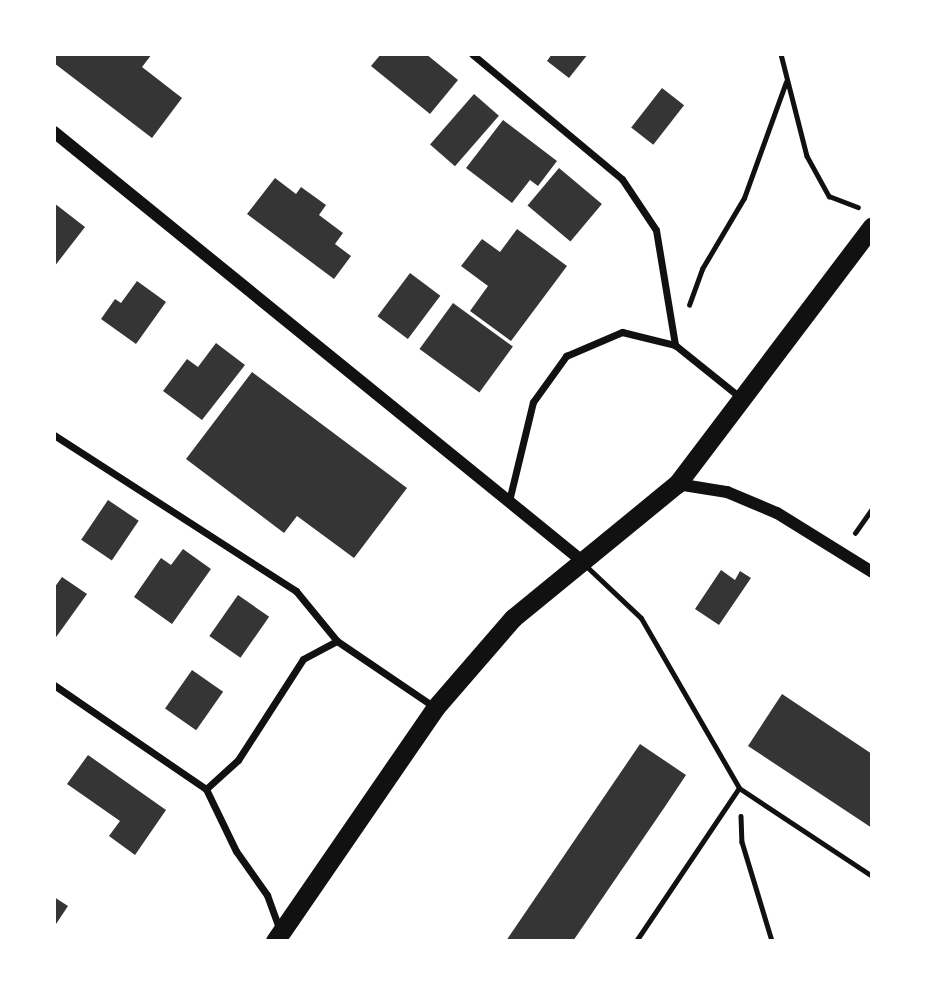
<!DOCTYPE html>
<html>
<head>
<meta charset="utf-8">
<style>
	body { margin:0 }
	#map { position:relative; width:926px; height:995px; overflow:hidden; background:#fff; font-family:"Sofia Sans Condensed",sans-serif }
	div>[style] { position:absolute }
	.building>* { inset:0; background:#353535; transform-origin:0 0 }
	.path>* { height:4.5px; margin:-2.25px; padding:0 2.25px; transform-origin:2.25px; border-radius:2.25px; background:#111 }
	.service>* { height:5px; margin:-2.5px; padding:0 2.5px; transform-origin:2.5px; border-radius:2.5px; background:#111 }
	.minor>* { height:7px; margin:-3.5px; padding:0 3.5px; transform-origin:3.5px; border-radius:3.5px; background:#111 }
	.tertiary>* { height:12px; margin:-6px; padding:0 6px; transform-origin:6px; border-radius:6px; background:#111 }
	.trunk>* { height:19px; margin:-9.5px; padding:0 9.5px; transform-origin:9.5px; border-radius:9.5px; background:#111 }
	span { translate:-50% -50%; white-space:nowrap; text-align:center; line-height:1.15; -webkit-text-stroke:5px #fff; paint-order:stroke }
	.frame { position:absolute; inset:0; border:56px solid #fff; pointer-events:none }
</style>
</head>
<body>
<div id="map">
	<div class="building">
		<i style="clip-path:polygon(54px 54px,152px 54px,142px 67px,182px 98px,152px 138px,54px 63px)"></i>
		<i style="clip-path:polygon(381px 54px,426px 54px,458px 80px,430px 114px,371px 66px)"></i>
		<i style="clip-path:polygon(552px 54px,588px 54px,569px 78px,547px 61px)"></i>
		<i style="left:662px;top:88px;width:28px;height:50px;rotate:38deg"></i>
		<i style="left:474px;top:94px;width:33px;height:67px;rotate:41deg"></i>
		<i style="clip-path:polygon(503px 120px,557px 161px,538px 186px,530px 180px,512px 203px,466px 168px)"></i>
		<i style="left:559px;top:168px;width:56px;height:49px;rotate:40deg"></i>
		<i style="clip-path:polygon(275px 178px,296px 194px,301px 187px,326px 205px,319px 215px,343px 233px,335px 244px,351px 256px,334px 279px,247px 214px)"></i>
		<i style="clip-path:polygon(54px 203px,85px 227px,54px 267px)"></i>
		<i style="clip-path:polygon(517px 229px,567px 266px,511px 341px,470px 311px,488px 286px,461px 266px,482px 239px,500px 252px)"></i>
		<i style="left:410px;top:273px;width:38px;height:54px;rotate:37deg"></i>
		<i style="clip-path:polygon(137px 281px,166px 302px,136px 344px,101px 319px,115px 299px,121px 303px)"></i>
		<i style="left:453px;top:303px;width:74px;height:57px;rotate:36deg"></i>
		<i style="clip-path:polygon(216px 343px,245px 365px,202px 420px,163px 391px,187px 359px,198px 367px)"></i>
		<i style="clip-path:polygon(252px 372px,407px 488px,354px 558px,297px 516px,284px 533px,186px 459px)"></i>
		<i style="left:108px;top:500px;width:37px;height:48px;rotate:34deg"></i>
		<i style="clip-path:polygon(183px 549px,211px 569px,172px 624px,134px 597px,161px 558px,171px 565px)"></i>
		<i style="clip-path:polygon(721px 570px,735px 580px,740px 571px,751px 578px,719px 625px,695px 609px)"></i>
		<i style="clip-path:polygon(62px 577px,87px 594px,54px 640px,54px 588px)"></i>
		<i style="left:238px;top:595px;width:38px;height:50px;rotate:35deg"></i>
		<i style="left:192px;top:670px;width:38px;height:47px;rotate:35deg"></i>
		<i style="clip-path:polygon(782px 694px,872px 754px,872px 828px,748px 746px)"></i>
		<i style="clip-path:polygon(640px 744px,686px 775px,664px 808px,573px 941px,506px 941px)"></i>
		<i style="clip-path:polygon(88px 755px,166px 810px,135px 855px,109px 836px,120px 821px,67px 784px)"></i>
		<i style="clip-path:polygon(54px 897px,68px 906px,54px 927px)"></i>
	</div>
	<div class="path">
		<i style="left:781px;top:54px;width:105px;rotate:75.7deg"></i>
		<i style="left:807px;top:156px;width:46px;rotate:61.2deg"></i>
		<i style="left:829px;top:196px;width:31px;rotate:21deg"></i>
		<i style="left:689px;top:305px;width:38px;rotate:-70deg"></i>
		<i style="left:702px;top:269px;width:82px;rotate:-59.4deg"></i>
		<i style="left:744px;top:198px;width:123px;rotate:-70.1deg"></i>
		<i style="left:855px;top:533px;width:29px;rotate:-55deg"></i>
		<i style="left:741px;top:816px;width:26px;rotate:88deg"></i>
		<i style="left:742px;top:842px;width:103px;rotate:73.1deg"></i>
	</div>
	<div class="service">
		<i style="left:585px;top:565px;width:77px;rotate:43.4deg"></i>
		<i style="left:641px;top:618px;width:196px;rotate:60deg"></i>
		<i style="left:636px;top:941px;width:184px;rotate:-56.1deg"></i>
		<i style="left:739px;top:788px;width:159px;rotate:33.5deg"></i>
	</div>
	<div class="minor">
		<i style="left:472px;top:54px;width:195px;rotate:39.8deg"></i>
		<i style="left:622px;top:179px;width:61px;rotate:56.3deg"></i>
		<i style="left:656px;top:230px;width:117px;rotate:80.6deg"></i>
		<i style="left:54px;top:435px;width:288px;rotate:32.8deg"></i>
		<i style="left:296px;top:591px;width:65px;rotate:50.6deg"></i>
		<i style="left:337px;top:641px;width:116px;rotate:34.1deg"></i>
		<i style="left:509px;top:501px;width:102px;rotate:-76.4deg"></i>
		<i style="left:533px;top:402px;width:57px;rotate:-54.3deg"></i>
		<i style="left:566px;top:356px;width:61px;rotate:-23.2deg"></i>
		<i style="left:622px;top:332px;width:55px;rotate:13.8deg"></i>
		<i style="left:675px;top:345px;width:85px;rotate:38.8deg"></i>
		<i style="left:54px;top:685px;width:184px;rotate:34.4deg"></i>
		<i style="left:206px;top:789px;width:69px;rotate:64.2deg"></i>
		<i style="left:236px;top:851px;width:54px;rotate:54.8deg"></i>
		<i style="left:267px;top:895px;width:35px;rotate:70deg"></i>
		<i style="left:206px;top:789px;width:43px;rotate:-42.2deg"></i>
		<i style="left:238px;top:760px;width:120px;rotate:-57.2deg"></i>
		<i style="left:303px;top:659px;width:38px;rotate:-28deg"></i>
	</div>
	<div class="tertiary">
		<i style="left:54px;top:132px;width:679px;rotate:39.08deg"></i>
		<i style="left:677px;top:484px;width:51px;rotate:9.1deg"></i>
		<i style="left:727px;top:492px;width:54px;rotate:22.8deg"></i>
		<i style="left:777px;top:513px;width:112px;rotate:31.8deg"></i>
	</div>
	<div class="trunk">
		<i style="left:275px;top:941px;width:283px;rotate:-55.5deg"></i>
		<i style="left:435px;top:708px;width:119px;rotate:-49.1deg"></i>
		<i style="left:513px;top:618px;width:212px;rotate:-39.3deg"></i>
		<i style="left:677px;top:484px;width:323px;rotate:-52.9deg"></i>
	</div>
	<div class="frame"></div>
</div>
</body>
</html>
